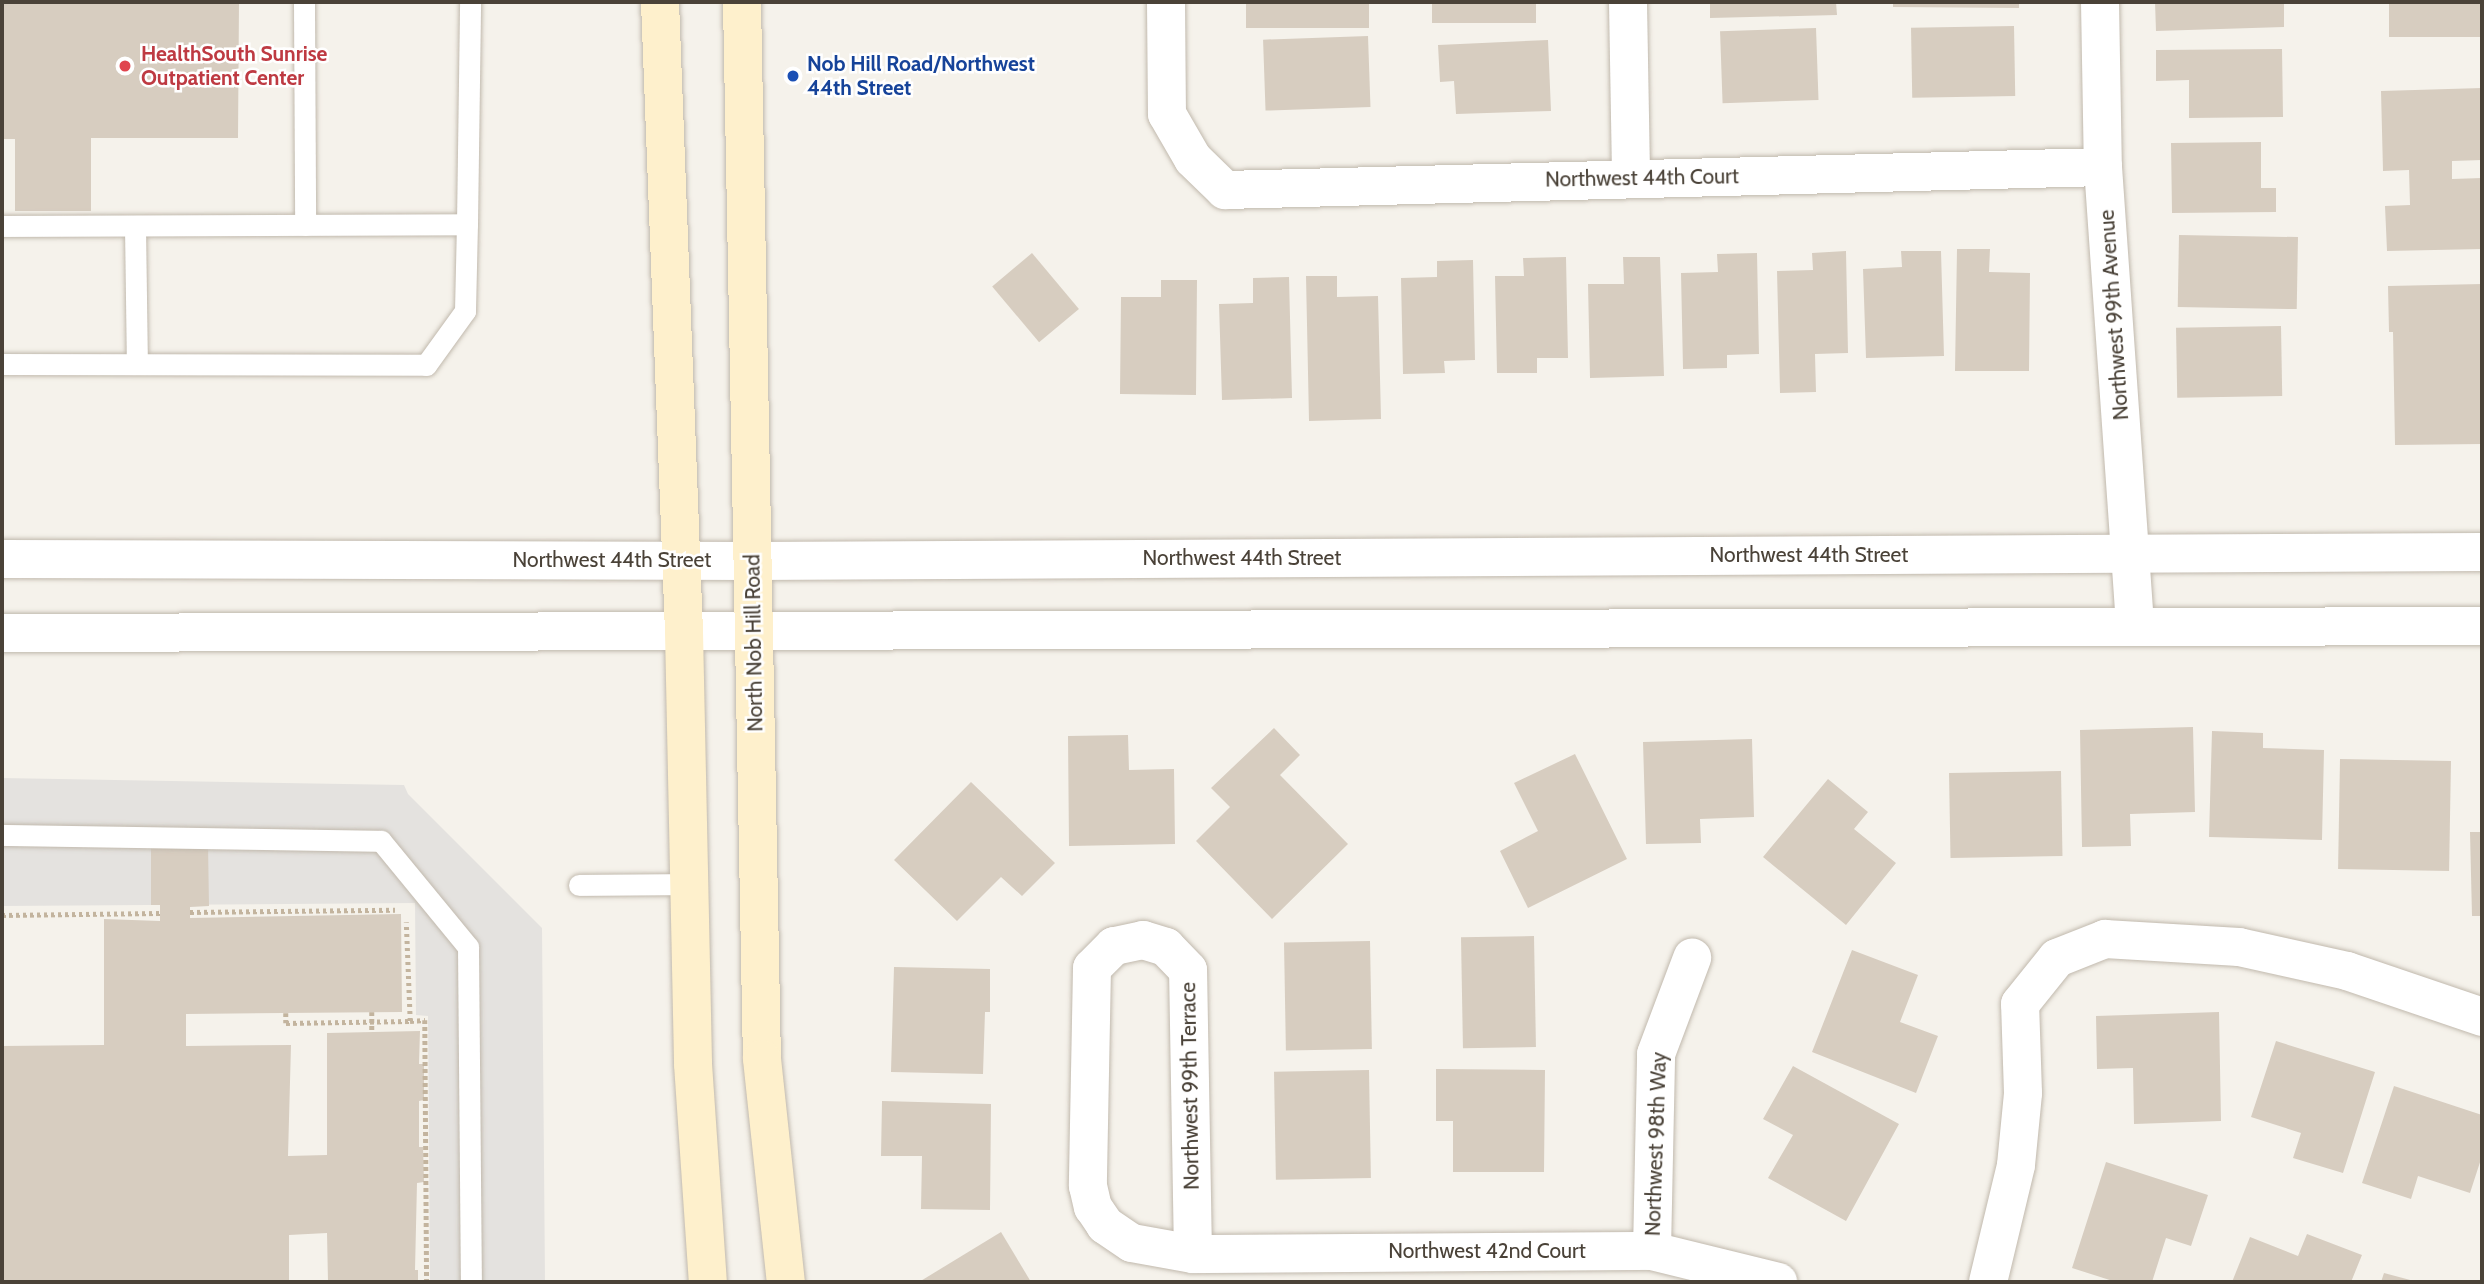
<!DOCTYPE html>
<html>
<head>
<meta charset="utf-8">
<style>
	body { margin:0 }
	#map { position:relative; width:2484px; height:1284px; overflow:hidden; background:#f5f2eb; font-family:Cabin,sans-serif }
	div>[style] { position:absolute }
	.parking>* { inset:0; background:#e4e2df }
	.building>* { inset:0; background:#d7cdc0; transform-origin:0 0 }
	.path>* { height:4.5px; margin-top:-2.25px; transform-origin:0; background:repeating-linear-gradient(90deg,#c3b49e 0 3.5px,transparent 0 7px) }
	.roads { filter:drop-shadow(0 0 2px #c1b9ad) drop-shadow(0 0 2px #c1b9ad) }
	.service>* { height:21px; margin:-10.5px; padding:0 10.5px; transform-origin:10.5px; border-radius:10.5px; background:#fff }
	.minor>* { height:38px; margin:-19px; padding:0 19px; transform-origin:19px; border-radius:19px; background:#fff }
	.tertiary>* { height:38px; margin:-19px; padding:0 19px; transform-origin:19px; border-radius:19px; background:#fff }
	.secondary>* { height:38px; margin:-19px; padding:0 19px; transform-origin:19px; border-radius:19px; background:#fef0cc }
	.dots>* { width:19px; height:19px; translate:-50% -50%; box-sizing:border-box; border:4px solid #fff; border-radius:50% }
	span { translate:-50% -50%; white-space:nowrap; text-align:center; line-height:1.15; -webkit-text-stroke:5px #fff; paint-order:stroke }
	.health-label { font-size:21px; color:#be3a42; font-weight:700 }
	.left { translate:0 -50%; text-align:left }
	.transit-label { font-size:21px; color:#164399; font-weight:700 }
	.street-label { font-size:21px; color:#4a4238 }
	.frame { position:absolute; inset:0; border:4px solid #4a4238; pointer-events:none }
</style>
</head>
<body>
<div id="map">
	<div class="parking">
		<i style="clip-path:polygon(2px 778px,404px 785px,408px 794px,542px 928px,545px 1282px,430px 1282px,428px 1016px,416px 1015px,415px 903px,2px 906px)"></i>
	</div>
	<div class="building">
		<i style="clip-path:polygon(2px 2px,239px 2px,238px 138px,91px 138px,91px 211px,15px 211px,15px 139px,2px 139px)"></i>
		<i style="left:1246px;top:2px;width:123px;height:26px"></i>
		<i style="left:1432px;top:2px;width:104px;height:21px"></i>
		<i style="clip-path:polygon(1710px 2px,1836px 2px,1837px 15px,1710px 18px)"></i>
		<i style="clip-path:polygon(1893px 2px,2019px 2px,2019px 8px,1893px 7px)"></i>
		<i style="clip-path:polygon(2155px 2px,2284px 2px,2284px 27px,2156px 31px)"></i>
		<i style="left:2389px;top:2px;width:93px;height:35px"></i>
		<i style="left:2014px;top:26px;width:70px;height:103px;rotate:89deg"></i>
		<i style="left:1816px;top:28px;width:72px;height:96px;rotate:88deg"></i>
		<i style="left:1368px;top:36px;width:71px;height:105px;rotate:88deg"></i>
		<i style="clip-path:polygon(1548px 40px,1551px 111px,1456px 114px,1454px 81px,1440px 82px,1438px 45px)"></i>
		<i style="clip-path:polygon(2282px 49px,2283px 117px,2189px 118px,2189px 80px,2156px 81px,2156px 50px)"></i>
		<i style="clip-path:polygon(2482px 88px,2482px 160px,2452px 161px,2452px 179px,2482px 178px,2482px 249px,2387px 251px,2385px 206px,2410px 205px,2409px 170px,2383px 171px,2381px 91px)"></i>
		<i style="clip-path:polygon(2261px 142px,2261px 188px,2276px 188px,2276px 212px,2172px 213px,2171px 143px)"></i>
		<i style="left:2179px;top:235px;width:119px;height:72px;rotate:1deg"></i>
		<i style="clip-path:polygon(1957px 249px,1990px 249px,1989px 272px,2030px 273px,2029px 371px,1955px 371px)"></i>
		<i style="clip-path:polygon(1846px 251px,1848px 353px,1815px 354px,1816px 392px,1780px 393px,1777px 271px,1813px 270px,1812px 253px)"></i>
		<i style="clip-path:polygon(1901px 251px,1941px 251px,1944px 356px,1866px 358px,1863px 269px,1902px 267px)"></i>
		<i style="left:1032px;top:253px;width:73px;height:52px;rotate:50deg"></i>
		<i style="clip-path:polygon(1757px 253px,1759px 354px,1727px 355px,1727px 368px,1683px 369px,1681px 273px,1718px 272px,1717px 254px)"></i>
		<i style="clip-path:polygon(1566px 257px,1568px 358px,1537px 358px,1537px 373px,1497px 373px,1495px 276px,1524px 276px,1523px 258px)"></i>
		<i style="clip-path:polygon(1623px 257px,1660px 257px,1664px 376px,1590px 378px,1588px 284px,1624px 284px)"></i>
		<i style="clip-path:polygon(1473px 260px,1475px 360px,1444px 361px,1445px 373px,1403px 374px,1401px 278px,1437px 277px,1437px 261px)"></i>
		<i style="clip-path:polygon(1306px 276px,1337px 276px,1337px 297px,1378px 296px,1381px 419px,1309px 421px)"></i>
		<i style="clip-path:polygon(1289px 277px,1292px 398px,1222px 400px,1219px 304px,1253px 303px,1253px 278px)"></i>
		<i style="clip-path:polygon(1161px 280px,1197px 280px,1196px 395px,1120px 394px,1121px 297px,1161px 297px)"></i>
		<i style="clip-path:polygon(2482px 284px,2482px 444px,2395px 445px,2393px 332px,2389px 332px,2388px 286px)"></i>
		<i style="left:2281px;top:326px;width:70px;height:105px;rotate:89deg"></i>
		<i style="clip-path:polygon(2193px 727px,2195px 812px,2130px 814px,2131px 846px,2082px 847px,2080px 730px)"></i>
		<i style="clip-path:polygon(1274px 728px,1300px 755px,1280px 775px,1348px 844px,1272px 919px,1196px 841px,1230px 807px,1211px 788px)"></i>
		<i style="clip-path:polygon(2212px 731px,2263px 733px,2263px 748px,2324px 750px,2322px 840px,2209px 837px)"></i>
		<i style="clip-path:polygon(1128px 735px,1129px 770px,1174px 769px,1175px 844px,1069px 846px,1068px 736px)"></i>
		<i style="clip-path:polygon(1752px 739px,1754px 817px,1700px 819px,1701px 843px,1646px 844px,1643px 742px)"></i>
		<i style="clip-path:polygon(1575px 754px,1627px 859px,1528px 908px,1500px 851px,1538px 831px,1514px 783px)"></i>
		<i style="left:2340px;top:759px;width:111px;height:110px;rotate:1deg"></i>
		<i style="left:2061px;top:771px;width:85px;height:112px;rotate:89deg"></i>
		<i style="clip-path:polygon(1828px 779px,1868px 812px,1854px 829px,1896px 863px,1846px 925px,1763px 857px)"></i>
		<i style="clip-path:polygon(971px 782px,1055px 863px,1022px 896px,1001px 877px,957px 921px,894px 860px)"></i>
		<i style="clip-path:polygon(2470px 832px,2482px 832px,2482px 916px,2472px 916px)"></i>
		<i style="clip-path:polygon(208px 844px,209px 906px,190px 907px,190px 918px,401px 914px,402px 1012px,186px 1014px,186px 1046px,291px 1045px,288px 1156px,327px 1155px,327px 1033px,420px 1031px,419px 1064px,424px 1064px,424px 1100px,419px 1101px,419px 1147px,423px 1147px,424px 1182px,417px 1183px,415px 1270px,418px 1270px,418px 1282px,328px 1282px,327px 1233px,289px 1235px,289px 1282px,2px 1282px,2px 1046px,104px 1045px,104px 919px,160px 921px,160px 905px,151px 905px,151px 845px)"></i>
		<i style="left:1534px;top:936px;width:111px;height:73px;rotate:89deg"></i>
		<i style="left:1370px;top:941px;width:108px;height:86px;rotate:89deg"></i>
		<i style="clip-path:polygon(1852px 950px,1918px 975px,1900px 1022px,1938px 1036px,1916px 1093px,1812px 1052px)"></i>
		<i style="clip-path:polygon(894px 967px,990px 969px,990px 1012px,985px 1012px,983px 1074px,891px 1072px)"></i>
		<i style="clip-path:polygon(2219px 1012px,2221px 1121px,2134px 1124px,2133px 1068px,2097px 1069px,2096px 1016px)"></i>
		<i style="clip-path:polygon(2276px 1041px,2375px 1072px,2343px 1173px,2293px 1158px,2301px 1133px,2251px 1117px)"></i>
		<i style="clip-path:polygon(1793px 1066px,1899px 1124px,1846px 1221px,1768px 1178px,1793px 1135px,1763px 1119px)"></i>
		<i style="clip-path:polygon(1436px 1069px,1545px 1070px,1544px 1172px,1453px 1172px,1453px 1121px,1436px 1121px)"></i>
		<i style="left:1369px;top:1070px;width:108px;height:95px;rotate:89deg"></i>
		<i style="clip-path:polygon(2394px 1086px,2482px 1115px,2482px 1156px,2470px 1193px,2418px 1176px,2411px 1199px,2362px 1183px)"></i>
		<i style="clip-path:polygon(882px 1101px,991px 1104px,990px 1210px,921px 1209px,922px 1156px,881px 1156px)"></i>
		<i style="clip-path:polygon(2106px 1162px,2208px 1195px,2191px 1246px,2166px 1238px,2152px 1282px,2116px 1282px,2072px 1268px)"></i>
		<i style="clip-path:polygon(1001px 1232px,1031px 1282px,919px 1282px)"></i>
		<i style="clip-path:polygon(2307px 1234px,2362px 1255px,2351px 1282px,2232px 1282px,2250px 1237px,2298px 1256px)"></i>
		<i style="clip-path:polygon(2384px 1273px,2414px 1281px,2414px 1282px,2381px 1282px)"></i>
	</div>
	<div class="path">
		<i style="left:190px;top:912px;width:205px;rotate:-0.6deg"></i>
		<i style="left:2px;top:915px;width:158px;rotate:-0.7deg"></i>
		<i style="left:372px;top:1012px;width:20px;rotate:90deg"></i>
		<i style="left:286px;top:1013px;width:10px;rotate:90deg"></i>
		<i style="left:286px;top:1023px;width:124px;rotate:-0.9deg"></i>
		<i style="left:410px;top:1021px;width:99px;rotate:-92.3deg"></i>
		<i style="left:410px;top:1021px;width:15px;rotate:-4deg"></i>
		<i style="left:425px;top:1020px;width:262px;rotate:89.6deg"></i>
	</div>
	<div class="roads">
		<div class="service">
			<i style="left:304px;top:2px;width:223px;rotate:89.7deg"></i>
			<i style="left:2px;top:226px;width:465px;rotate:-0.2deg"></i>
			<i style="left:467px;top:224px;width:222px;rotate:-89.2deg"></i>
			<i style="left:135px;top:226px;width:138px;rotate:89.2deg"></i>
			<i style="left:2px;top:364px;width:424px;rotate:0.1deg"></i>
			<i style="left:426px;top:365px;width:67px;rotate:-54.2deg"></i>
			<i style="left:465px;top:311px;width:87px;rotate:-88.7deg"></i>
			<i style="left:2px;top:835px;width:379px;rotate:0.9deg"></i>
			<i style="left:381px;top:841px;width:137px;rotate:50.6deg"></i>
			<i style="left:468px;top:947px;width:335px;rotate:89.5deg"></i>
			<i style="left:579px;top:885px;width:110px;rotate:-0.5deg"></i>
		</div>
		<div class="minor">
			<i style="left:1166px;top:2px;width:112px;rotate:89.5deg"></i>
			<i style="left:1167px;top:114px;width:52px;rotate:60deg"></i>
			<i style="left:1193px;top:159px;width:45px;rotate:44.1deg"></i>
			<i style="left:1225px;top:190px;width:878px;rotate:-1.5deg"></i>
			<i style="left:1628px;top:2px;width:176px;rotate:89deg"></i>
			<i style="left:2100px;top:2px;width:165px;rotate:89deg"></i>
			<i style="left:2103px;top:167px;width:461px;rotate:86deg"></i>
			<i style="left:1652px;top:1251px;width:197px;rotate:-88.8deg"></i>
			<i style="left:1656px;top:1054px;width:103px;rotate:-69.4deg"></i>
			<i style="left:1193px;top:1254px;width:284px;rotate:-91deg"></i>
			<i style="left:1188px;top:970px;width:32px;rotate:-134deg"></i>
			<i style="left:1166px;top:947px;width:24px;rotate:-163deg"></i>
			<i style="left:1143px;top:940px;width:30px;rotate:168deg"></i>
			<i style="left:1114px;top:946px;width:31px;rotate:135deg"></i>
			<i style="left:1092px;top:968px;width:218px;rotate:91.1deg"></i>
			<i style="left:1088px;top:1186px;width:22px;rotate:77deg"></i>
			<i style="left:1093px;top:1207px;width:22px;rotate:56deg"></i>
			<i style="left:1105px;top:1225px;width:32px;rotate:34deg"></i>
			<i style="left:1132px;top:1243px;width:62px;rotate:10.2deg"></i>
			<i style="left:1193px;top:1254px;width:459px;rotate:-0.4deg"></i>
			<i style="left:1652px;top:1251px;width:130px;rotate:13.8deg"></i>
			<i style="left:1988px;top:1282px;width:120px;rotate:-76.5deg"></i>
			<i style="left:2016px;top:1165px;width:72px;rotate:-84.4deg"></i>
			<i style="left:2023px;top:1093px;width:89px;rotate:-91.9deg"></i>
			<i style="left:2020px;top:1004px;width:59px;rotate:-51.2deg"></i>
			<i style="left:2057px;top:958px;width:52px;rotate:-21.6deg"></i>
			<i style="left:2105px;top:939px;width:134px;rotate:3.4deg"></i>
			<i style="left:2239px;top:947px;width:111px;rotate:12.5deg"></i>
			<i style="left:2347px;top:971px;width:143px;rotate:18.8deg"></i>
		</div>
		<div class="tertiary">
			<i style="left:2px;top:559px;width:750px;rotate:0.15deg"></i>
			<i style="left:752px;top:561px;width:1730px;rotate:-0.3deg"></i>
			<i style="left:2px;top:633px;width:2480px;rotate:-0.16deg"></i>
		</div>
		<div class="secondary">
			<i style="left:660px;top:2px;width:630px;rotate:87.82deg"></i>
			<i style="left:684px;top:632px;width:432px;rotate:88.8deg"></i>
			<i style="left:693px;top:1064px;width:219px;rotate:86.1deg"></i>
			<i style="left:742px;top:2px;width:1057px;rotate:88.92deg"></i>
			<i style="left:762px;top:1059px;width:224px;rotate:83.9deg"></i>
		</div>
	</div>
	<div class="dots">
		<i style="left:125px;top:66px;background:#e0444e"></i>
		<i style="left:793px;top:76px;background:#1a4fb4"></i>
	</div>
	<div class="health-label">
		<span class="left" style="left:141px;top:66px">HealthSouth Sunrise<br>Outpatient Center</span>
	</div>
	<div class="transit-label">
		<span class="left" style="left:807px;top:76px">Nob Hill Road/Northwest<br>44th Street</span>
	</div>
	<div class="street-label">
		<span style="left:1642px;top:178px;rotate:-1deg">Northwest 44th Court</span>
		<span style="left:2114px;top:315px;rotate:-94deg">Northwest 99th Avenue</span>
		<span style="left:1809px;top:555px">Northwest 44th Street</span>
		<span style="left:1242px;top:558px">Northwest 44th Street</span>
		<span style="left:612px;top:560px">Northwest 44th Street</span>
		<span style="left:754px;top:643px;rotate:-91deg">North Nob Hill Road</span>
		<span style="left:1190px;top:1086px;rotate:-91deg">Northwest 99th Terrace</span>
		<span style="left:1656px;top:1144px;rotate:-88deg">Northwest 98th Way</span>
		<span style="left:1487px;top:1251px">Northwest 42nd Court</span>
	</div>
	<div class="frame"></div>
</div>
</body>
</html>
